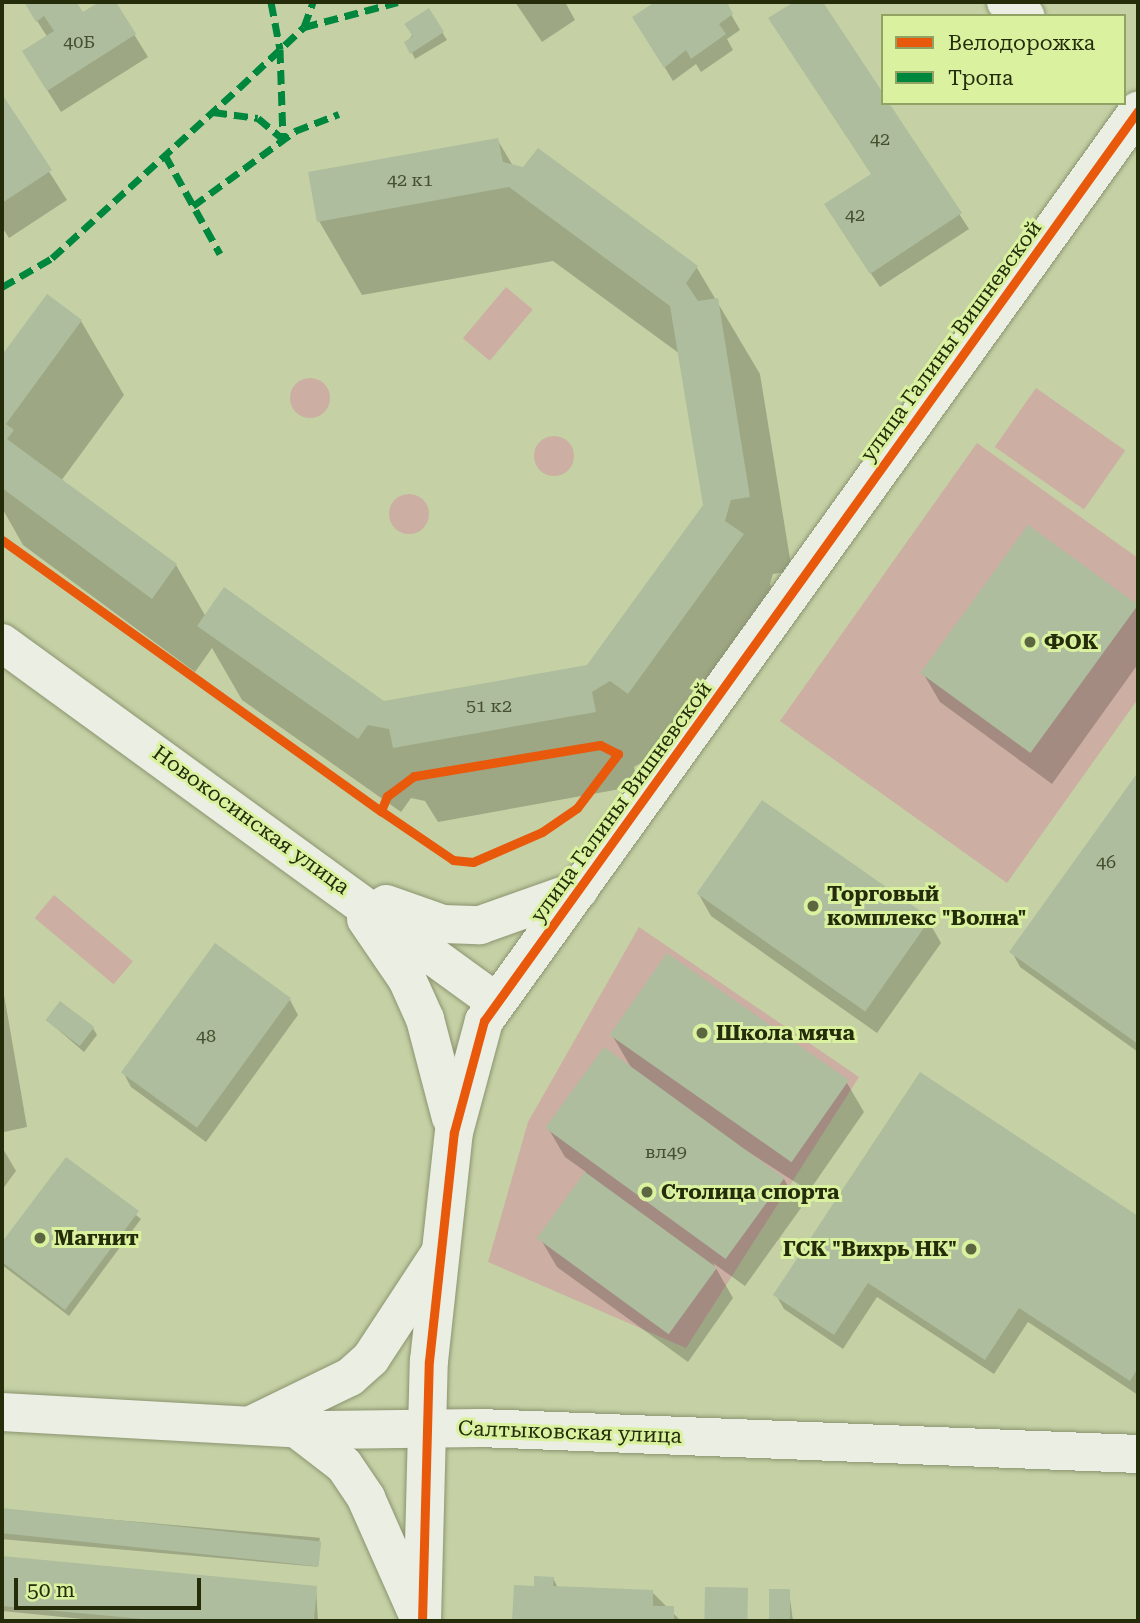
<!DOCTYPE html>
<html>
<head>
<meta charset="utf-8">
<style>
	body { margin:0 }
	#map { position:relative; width:1140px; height:1623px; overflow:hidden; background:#c5d1a5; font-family:"Roboto Serif",serif }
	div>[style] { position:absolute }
	.green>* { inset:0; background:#ccaea3; transform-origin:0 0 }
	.round { border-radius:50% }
	.shadow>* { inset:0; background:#0003; transform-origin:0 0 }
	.building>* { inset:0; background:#adbd9d; transform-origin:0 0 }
	.roads { filter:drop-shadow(0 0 2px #8b9470) drop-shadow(0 0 2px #8b9470) }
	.secondary>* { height:38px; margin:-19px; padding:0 19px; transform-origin:19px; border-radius:19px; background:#ebefe3 }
	.quiet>* { height:7px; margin-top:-3.5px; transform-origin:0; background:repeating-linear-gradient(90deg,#00873e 0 14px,transparent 0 21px) }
	.cycleway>* { height:9px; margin:-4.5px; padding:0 4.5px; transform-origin:4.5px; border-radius:4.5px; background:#e8590c }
	.dots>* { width:19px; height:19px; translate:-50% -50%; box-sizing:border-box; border:4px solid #daf29f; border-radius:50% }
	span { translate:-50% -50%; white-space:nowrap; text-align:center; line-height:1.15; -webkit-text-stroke:6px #daf29f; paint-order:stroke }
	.number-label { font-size:18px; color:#46502f }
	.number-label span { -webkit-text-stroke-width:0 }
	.street-label { font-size:21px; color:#242c0a }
	.poi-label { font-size:21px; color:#242c0a; font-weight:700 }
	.left { translate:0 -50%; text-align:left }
	.right { translate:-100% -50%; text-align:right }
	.frame { position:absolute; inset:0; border:4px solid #242c0a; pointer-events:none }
	.legend { position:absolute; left:881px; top:14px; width:245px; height:91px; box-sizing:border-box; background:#daf29f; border:2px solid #91a363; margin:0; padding:9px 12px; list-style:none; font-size:21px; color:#242c0a }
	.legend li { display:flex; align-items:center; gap:14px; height:35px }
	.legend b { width:35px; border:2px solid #91a363 }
	.scale { position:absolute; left:14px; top:1578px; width:187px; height:32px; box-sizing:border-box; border:4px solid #242c0a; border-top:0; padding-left:9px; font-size:21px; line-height:24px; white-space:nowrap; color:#242c0a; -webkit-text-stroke:5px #daf29f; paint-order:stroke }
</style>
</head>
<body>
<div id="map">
	<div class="green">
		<i style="left:506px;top:287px;width:35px;height:67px;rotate:40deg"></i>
		<i class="round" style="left:290px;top:378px;width:40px;height:40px"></i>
		<i style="left:1036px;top:388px;width:109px;height:72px;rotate:35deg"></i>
		<i class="round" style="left:534px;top:436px;width:40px;height:40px"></i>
		<i style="clip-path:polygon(977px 443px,1138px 558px,1138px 699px,1007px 883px,780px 721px)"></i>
		<i class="round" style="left:389px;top:494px;width:40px;height:40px"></i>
		<i style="left:54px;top:895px;width:103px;height:30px;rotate:40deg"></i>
		<i style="clip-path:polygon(639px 927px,859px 1077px,686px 1348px,488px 1262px,528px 1122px)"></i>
	</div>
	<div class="shadow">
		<i style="clip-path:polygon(25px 2px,76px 2px,83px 14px,114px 2px,148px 57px,61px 112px,37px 74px,48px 38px)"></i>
		<i style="clip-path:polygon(515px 2px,565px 2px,575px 20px,542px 42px)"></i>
		<i style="clip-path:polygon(662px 2px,724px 2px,740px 30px,727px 39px,733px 50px,701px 72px,696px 64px,673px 81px,634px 17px)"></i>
		<i style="clip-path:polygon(797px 2px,821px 2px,969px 229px,880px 287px,835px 220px,872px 175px,771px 19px)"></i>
		<i style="clip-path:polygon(428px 10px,447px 40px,415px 59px,407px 43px)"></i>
		<i style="clip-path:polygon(2px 97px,67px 200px,9px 238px,2px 227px)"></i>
		<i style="clip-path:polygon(497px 139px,513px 166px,697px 268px,760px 374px,792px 571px,773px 574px,770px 584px,785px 610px,654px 755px,634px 767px,637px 786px,438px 822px,425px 801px,411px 798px,401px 812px,242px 700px,212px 648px,195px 672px,23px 545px,2px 508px,2px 358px,47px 296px,81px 321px,124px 395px,61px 481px,176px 565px,206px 617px,384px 703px,588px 666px,704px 505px,680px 354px,553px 261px,362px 295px,319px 221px)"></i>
		<i style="clip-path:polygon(1028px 527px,1138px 607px,1138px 664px,1052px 784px,940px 702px,923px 673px)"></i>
		<i style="clip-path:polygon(1138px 775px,1138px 1052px,1020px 967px,1012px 952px)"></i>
		<i style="clip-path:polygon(698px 893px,928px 920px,941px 943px,877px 1033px,711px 916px)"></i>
		<i style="clip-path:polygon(668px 956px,847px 1083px,864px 1112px,809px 1191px,730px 1140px,784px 1179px,801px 1208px,745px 1286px,713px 1263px,733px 1298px,688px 1362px,557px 1267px,540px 1238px,586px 1172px,565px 1157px,548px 1128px,632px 1069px,612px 1035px)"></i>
		<i style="clip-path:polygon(2px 983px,27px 1127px,4px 1132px,2px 1139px)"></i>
		<i style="clip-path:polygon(290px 1000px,298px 1015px,206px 1142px,131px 1087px,123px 1072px)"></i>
		<i style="clip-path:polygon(48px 1021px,93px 1028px,97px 1035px,84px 1052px)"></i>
		<i style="clip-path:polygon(921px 1074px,1138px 1218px,1138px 1395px,1028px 1322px,994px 1374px,877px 1297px,843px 1349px,784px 1309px,776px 1295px)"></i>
		<i style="clip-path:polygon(2px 1147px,16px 1171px,2px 1190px)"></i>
		<i style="clip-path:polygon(66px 1159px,141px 1219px,69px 1316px,2px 1265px,2px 1245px)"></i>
		<i style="left:2px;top:1510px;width:319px;height:29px;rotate:5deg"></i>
		<i style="clip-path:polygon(2px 1558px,316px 1588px,318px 1621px,103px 1621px,2px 1611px)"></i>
		<i style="clip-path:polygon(553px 1578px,558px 1588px,652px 1592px,681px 1621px,514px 1621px,515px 1587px,535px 1588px)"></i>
		<i style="left:707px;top:1589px;width:40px;height:32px;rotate:1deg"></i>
		<i style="clip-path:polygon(771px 1590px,789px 1591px,793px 1621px,770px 1621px)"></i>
	</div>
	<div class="building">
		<i style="clip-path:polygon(24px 2px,76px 2px,83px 12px,99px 2px,116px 2px,136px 34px,47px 91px,22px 51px,54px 31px,44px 16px,36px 22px)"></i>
		<i style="clip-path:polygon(655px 2px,727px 2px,733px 14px,719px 24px,726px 34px,691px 59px,686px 50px,664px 68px,632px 17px)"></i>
		<i style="clip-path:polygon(794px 2px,823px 2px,883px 93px,883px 103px,889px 103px,962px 213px,870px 274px,824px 204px,871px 174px,768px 18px)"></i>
		<i style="clip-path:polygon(429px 8px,444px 32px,410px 54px,404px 42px,413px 36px,404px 24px)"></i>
		<i style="clip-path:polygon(2px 94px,52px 170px,2px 203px)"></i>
		<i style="clip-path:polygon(498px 138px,503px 162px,523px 167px,538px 148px,698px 266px,686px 283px,698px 301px,718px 298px,750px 497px,731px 500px,725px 521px,744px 534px,628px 694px,610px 681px,592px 692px,596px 712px,393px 748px,389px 729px,368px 725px,358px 739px,197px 626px,224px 587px,384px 701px,587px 665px,703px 505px,670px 306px,509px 187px,317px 222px,308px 172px)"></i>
		<i style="clip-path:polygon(47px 294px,82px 320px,6px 424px,14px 430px,7px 439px,177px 564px,152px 599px,2px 488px,2px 355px)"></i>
		<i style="left:1028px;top:525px;width:136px;height:183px;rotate:36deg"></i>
		<i style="clip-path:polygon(1138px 772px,1138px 1044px,1009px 952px)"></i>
		<i style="left:762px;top:800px;width:206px;height:114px;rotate:35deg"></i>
		<i style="left:215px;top:943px;width:94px;height:160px;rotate:36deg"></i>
		<i style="left:667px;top:953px;width:222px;height:100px;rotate:35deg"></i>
		<i style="left:60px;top:1001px;width:43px;height:24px;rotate:37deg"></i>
		<i style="left:604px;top:1047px;width:223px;height:100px;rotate:36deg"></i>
		<i style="clip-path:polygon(920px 1072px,1138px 1216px,1138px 1368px,1130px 1381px,1019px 1308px,985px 1360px,868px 1283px,834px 1335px,773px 1295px)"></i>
		<i style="clip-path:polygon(66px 1157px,139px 1211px,65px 1310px,2px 1262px,2px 1242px)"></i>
		<i style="left:585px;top:1172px;width:163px;height:82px;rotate:36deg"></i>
		<i style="left:2px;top:1508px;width:321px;height:25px;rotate:6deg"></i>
		<i style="clip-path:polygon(2px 1556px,317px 1586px,314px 1621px,164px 1621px,2px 1606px)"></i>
		<i style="clip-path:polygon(534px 1576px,554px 1577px,553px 1586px,653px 1590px,653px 1606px,674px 1606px,674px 1621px,512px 1621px,514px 1585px,534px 1586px)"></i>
		<i style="left:705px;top:1587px;width:43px;height:34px;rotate:1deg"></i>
		<i style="left:769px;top:1589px;width:21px;height:32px"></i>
	</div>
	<div class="roads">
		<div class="secondary">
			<i style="left:1006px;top:2px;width:24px;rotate:36deg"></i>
			<i style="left:2px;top:643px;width:611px;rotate:36.01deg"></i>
			<i style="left:386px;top:904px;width:60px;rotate:19.3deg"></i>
			<i style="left:443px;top:924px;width:37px;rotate:2deg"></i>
			<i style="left:480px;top:925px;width:105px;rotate:-19.5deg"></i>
			<i style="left:366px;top:919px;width:73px;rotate:55.7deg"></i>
			<i style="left:407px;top:979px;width:44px;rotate:65.8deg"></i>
			<i style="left:425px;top:1019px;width:102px;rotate:75.3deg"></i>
			<i style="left:2px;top:1412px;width:322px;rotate:3.2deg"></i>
			<i style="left:323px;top:1430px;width:157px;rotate:-0.7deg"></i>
			<i style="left:480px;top:1428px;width:659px;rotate:2.26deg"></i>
			<i style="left:253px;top:1424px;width:108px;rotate:-25.9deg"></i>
			<i style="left:350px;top:1377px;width:28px;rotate:-42deg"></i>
			<i style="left:371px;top:1358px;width:122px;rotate:-56.7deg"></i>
			<i style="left:297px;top:1429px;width:59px;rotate:37.5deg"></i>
			<i style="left:344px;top:1465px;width:40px;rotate:56deg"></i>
			<i style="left:366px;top:1498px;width:124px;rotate:66.1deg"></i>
			<i style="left:422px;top:1621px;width:260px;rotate:-88.5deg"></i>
			<i style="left:429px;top:1361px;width:230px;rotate:-83.8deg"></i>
			<i style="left:454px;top:1132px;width:115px;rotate:-74.9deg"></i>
			<i style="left:484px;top:1021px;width:1121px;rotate:-54.3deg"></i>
		</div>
	</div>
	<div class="quiet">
		<i style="left:271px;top:2px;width:48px;rotate:79.2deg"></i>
		<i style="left:280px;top:49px;width:90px;rotate:88.1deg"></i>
		<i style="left:304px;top:27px;width:97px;rotate:-14.9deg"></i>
		<i style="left:213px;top:112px;width:45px;rotate:7.6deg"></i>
		<i style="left:258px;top:118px;width:33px;rotate:40deg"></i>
		<i style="left:165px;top:155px;width:113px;rotate:60.9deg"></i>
		<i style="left:193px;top:206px;width:127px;rotate:-36.3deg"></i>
		<i style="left:295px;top:131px;width:47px;rotate:-21.1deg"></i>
		<i style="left:2px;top:287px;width:58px;rotate:-30.1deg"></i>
		<i style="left:52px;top:258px;width:253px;rotate:-42.3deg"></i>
		<i style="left:239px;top:88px;width:89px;rotate:-43.2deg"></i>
		<i style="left:304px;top:27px;width:27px;rotate:-70deg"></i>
	</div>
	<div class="cycleway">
		<i style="left:2px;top:540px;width:466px;rotate:35.6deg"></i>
		<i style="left:381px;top:811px;width:87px;rotate:34.2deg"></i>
		<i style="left:453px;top:860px;width:20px;rotate:6deg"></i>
		<i style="left:473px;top:862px;width:75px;rotate:-23.5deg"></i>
		<i style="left:542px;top:832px;width:42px;rotate:-34.4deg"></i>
		<i style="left:577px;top:808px;width:68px;rotate:-52.8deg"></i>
		<i style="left:618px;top:754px;width:20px;rotate:-153deg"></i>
		<i style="left:600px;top:745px;width:189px;rotate:170.5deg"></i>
		<i style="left:414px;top:776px;width:34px;rotate:143deg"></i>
		<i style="left:387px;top:796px;width:16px;rotate:112deg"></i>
		<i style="left:422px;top:1621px;width:260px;rotate:-88.5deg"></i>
		<i style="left:429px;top:1361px;width:230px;rotate:-83.8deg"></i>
		<i style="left:454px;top:1132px;width:115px;rotate:-74.9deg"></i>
		<i style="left:484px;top:1021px;width:1121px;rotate:-54.3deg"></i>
	</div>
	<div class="dots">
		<i style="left:1030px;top:642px;background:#5c6640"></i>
		<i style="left:813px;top:906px;background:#5c6640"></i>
		<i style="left:702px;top:1033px;background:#5c6640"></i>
		<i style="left:647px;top:1192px;background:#5c6640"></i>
		<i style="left:40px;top:1238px;background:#5c6640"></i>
		<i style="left:971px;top:1249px;background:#5c6640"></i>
	</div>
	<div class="number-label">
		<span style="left:79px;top:42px">40Б</span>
		<span style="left:880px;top:139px">42</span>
		<span style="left:410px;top:180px">42 к1</span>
		<span style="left:855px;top:215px">42</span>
		<span style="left:489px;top:706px">51 к2</span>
		<span style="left:1106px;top:862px">46</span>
		<span style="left:206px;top:1036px">48</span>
		<span style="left:666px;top:1152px">вл49</span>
	</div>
	<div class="street-label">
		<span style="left:951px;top:341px;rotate:-54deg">улица Галины Вишневской</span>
		<span style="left:621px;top:802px;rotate:-54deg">улица Галины Вишневской</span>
		<span style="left:251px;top:820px;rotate:36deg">Новокосинская улица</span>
		<span style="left:570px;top:1432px;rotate:2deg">Салтыковская улица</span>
	</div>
	<div class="poi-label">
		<span class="left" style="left:1044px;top:642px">ФОК</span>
		<span class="left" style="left:827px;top:906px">Торговый<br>комплекс "Волна"</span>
		<span class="left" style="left:716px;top:1033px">Школа мяча</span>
		<span class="left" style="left:661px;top:1192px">Столица спорта</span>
		<span class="left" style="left:54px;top:1238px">Магнит</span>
		<span class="right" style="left:957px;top:1249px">ГСК "Вихрь НК"</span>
	</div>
	<div class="frame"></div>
	<ul class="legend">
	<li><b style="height:9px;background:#e8590c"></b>Велодорожка</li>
	<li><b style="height:9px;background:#00873e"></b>Тропа</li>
	</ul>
	<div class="scale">50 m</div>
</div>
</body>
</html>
